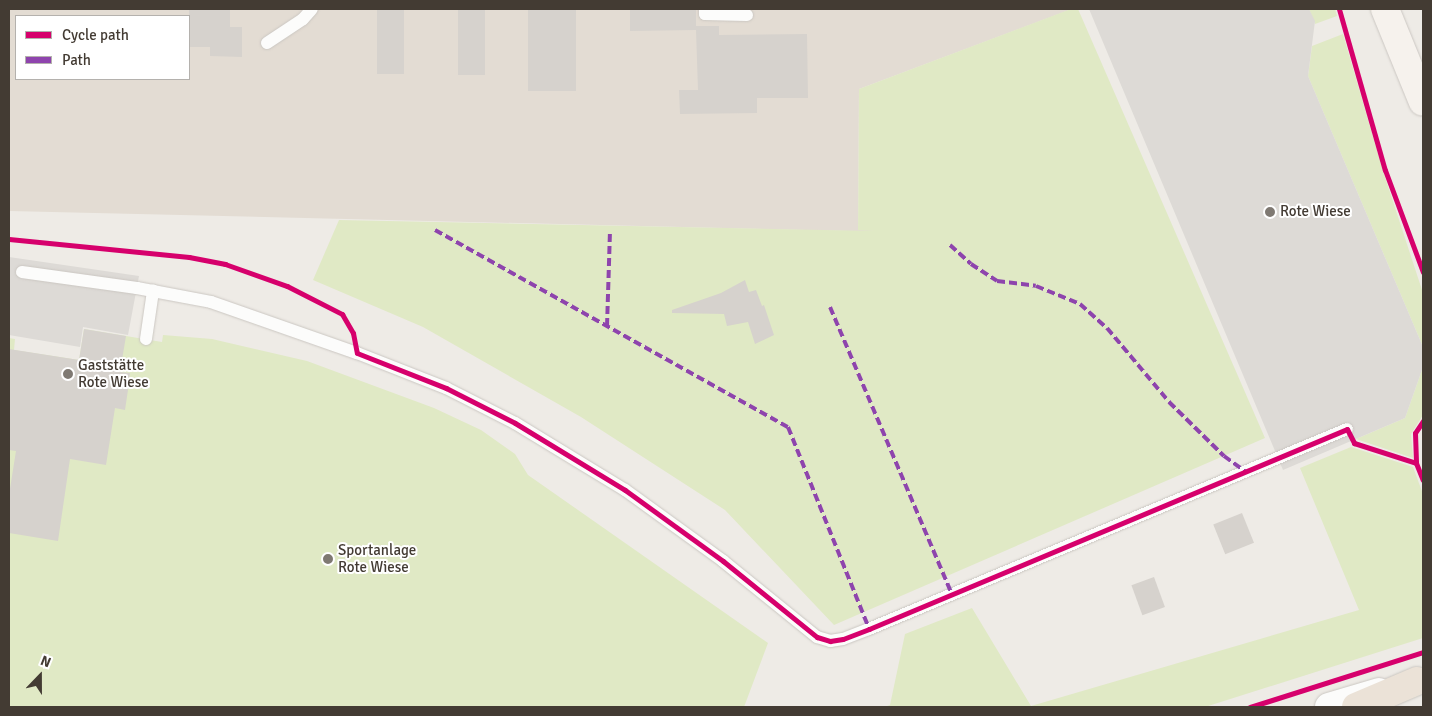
<!DOCTYPE html>
<html>
<head>
<meta charset="utf-8">
<style>
	body { margin:0 }
	#map { position:relative; width:1432px; height:716px; overflow:hidden; background:#eeebe6; font-family:Signika,sans-serif }
	div>[style] { position:absolute }
	.residential>* { inset:0; background:#e3dcd3 }
	.green>* { inset:0; background:#e0e9c5 }
	.parking>* { inset:0; background:#dddad6 }
	.building>* { inset:0; background:#d6d2cd; transform-origin:0 0 }
	.roads { filter:drop-shadow(0 0 1px #cbc7c2) drop-shadow(0 0 1px #cbc7c2) }
	.service>* { height:12px; margin:-6px; padding:0 6px; transform-origin:6px; border-radius:6px; background:#fcfcfb }
	.tertiary>* { height:28px; margin:-14px; padding:0 14px; transform-origin:14px; border-radius:14px; background:#fcfcfb }
	.secondary>* { height:28px; margin:-14px; padding:0 14px; transform-origin:14px; border-radius:14px; background:#f6f2ed }
	.motorway>* { height:28px; margin:-14px; padding:0 14px; transform-origin:14px; border-radius:14px; background:#ebe2d7 }
	.quiet>* { height:4px; margin-top:-2px; transform-origin:0; background:repeating-linear-gradient(90deg,#8e44ad 0 8px,transparent 0 12px) }
	.cycleway>* { height:5px; margin:-2.5px; padding:0 2.5px; transform-origin:2.5px; border-radius:2.5px; background:#d6006c }
	.dots>* { width:14px; height:14px; translate:-50% -50%; box-sizing:border-box; border:2px solid #fff; border-radius:50% }
	span { translate:-50% -50%; white-space:nowrap; text-align:center; line-height:1.15; -webkit-text-stroke:4px #fff; paint-order:stroke }
	.poi-label { font-size:15px; color:#433b33 }
	.left { translate:0 -50%; text-align:left }
	.frame { position:absolute; inset:0; border:10px solid #433b33; pointer-events:none }
	.legend { position:absolute; left:15px; top:15px; width:175px; height:65px; box-sizing:border-box; background:#fff; border:1px solid #b4b1ad; margin:0; padding:6px 9px; list-style:none; font-size:15px; color:#433b33 }
	.legend li { display:flex; align-items:center; gap:10px; height:25px }
	.legend b { width:25px; border:1px solid #b4b1ad }
	.north { position:absolute; left:15px; top:651px; width:50px; height:50px; -webkit-text-stroke:4px #fff; paint-order:stroke; rotate:22deg; font-size:14px; font-weight:700; line-height:20px; text-align:center; color:#433b33 }
	.north::after { content:''; display:block; margin:auto; width:18px; height:22px; background:#433b33; clip-path:polygon(50% 0,100% 100%,50% 72%,0 100%) }
</style>
</head>
<body>
<div id="map">
	<div class="residential">
		<i style="clip-path:polygon(evenodd,9px 9px,1072px 9px,859px 89px,858px 229px,893px 232px,9px 211px,9px 9px,16px 16px,189px 16px,189px 79px,16px 79px,16px 16px)"></i>
	</div>
	<div class="green">
		<i style="clip-path:polygon(1071px 9px,1078px 9px,1265px 438px,834px 625px,725px 510px,581px 417px,423px 327px,313px 280px,339px 220px,874px 231px,858px 230px,859px 89px)"></i>
		<i style="clip-path:polygon(1309px 9px,1335px 9px,1337px 16px,1315px 24px)"></i>
		<i style="clip-path:polygon(1343px 34px,1383px 171px,1423px 293px,1423px 347px,1308px 76px,1312px 46px)"></i>
		<i style="clip-path:polygon(84px 329px,162px 342px,163px 335px,212px 339px,307px 361px,434px 408px,481px 430px,515px 454px,528px 475px,768px 643px,744px 707px,9px 707px,9px 338px,15px 339px,14px 350px,79px 360px)"></i>
		<i style="clip-path:polygon(1423px 367px,1423px 415px,1411px 434px,1413px 458px,1356px 439px,1405px 418px)"></i>
		<i style="clip-path:polygon(1351px 447px,1413px 467px,1423px 494px,1423px 638px,1205px 707px,884px 707px,890px 705px,905px 634px,972px 608px,1031px 706px,1359px 610px,1300px 468px)"></i>
	</div>
	<div class="parking">
		<i style="clip-path:polygon(1089px 9px,1309px 9px,1315px 21px,1308px 76px,1423px 347px,1423px 367px,1405px 418px,1283px 470px)"></i>
		<i style="clip-path:polygon(9px 257px,139px 276px,128px 335px,83px 327px,80px 347px,9px 335px)"></i>
	</div>
	<div class="building">
		<i style="clip-path:polygon(189px 9px,230px 9px,230px 27px,242px 27px,242px 57px,210px 56px,210px 47px,189px 47px)"></i>
		<i style="left:377px;top:9px;width:27px;height:65px"></i>
		<i style="left:458px;top:9px;width:27px;height:66px"></i>
		<i style="left:528px;top:9px;width:48px;height:82px"></i>
		<i style="clip-path:polygon(630px 9px,696px 9px,696px 26px,719px 26px,719px 35px,807px 34px,808px 98px,757px 98px,757px 113px,680px 114px,679px 90px,698px 90px,696px 30px,630px 31px)"></i>
		<i style="clip-path:polygon(745px 280px,749px 292px,756px 290px,762px 306px,764px 305px,774px 335px,755px 344px,748px 322px,727px 326px,724px 314px,672px 313px,672px 310px,721px 293px)"></i>
		<i style="clip-path:polygon(84px 329px,126px 336px,120px 372px,130px 373px,128px 390px,125px 410px,115px 408px,106px 465px,70px 459px,58px 541px,9px 533px,9px 495px,16px 451px,9px 450px,9px 349px,79px 360px)"></i>
		<i style="left:1242px;top:513px;width:32px;height:31px;rotate:68deg"></i>
		<i style="left:1154px;top:577px;width:32px;height:24px;rotate:70deg"></i>
	</div>
	<div class="roads">
		<div class="service">
			<i style="left:705px;top:9px;width:5px;rotate:90deg"></i>
			<i style="left:705px;top:14px;width:42px;rotate:1.4deg"></i>
			<i style="left:267px;top:43px;width:43px;rotate:-33.7deg"></i>
			<i style="left:303px;top:19px;width:13px;rotate:-48deg"></i>
			<i style="left:22px;top:272px;width:116px;rotate:7.9deg"></i>
			<i style="left:137px;top:288px;width:75px;rotate:10.7deg"></i>
			<i style="left:211px;top:302px;width:155px;rotate:19.3deg"></i>
			<i style="left:357px;top:353px;width:96px;rotate:21.5deg"></i>
			<i style="left:446px;top:388px;width:77px;rotate:26.9deg"></i>
			<i style="left:515px;top:423px;width:129px;rotate:31.3deg"></i>
			<i style="left:625px;top:490px;width:121px;rotate:35.9deg"></i>
			<i style="left:723px;top:561px;width:121px;rotate:39deg"></i>
			<i style="left:817px;top:637px;width:14px;rotate:17deg"></i>
			<i style="left:830px;top:641px;width:13px;rotate:-9deg"></i>
			<i style="left:843px;top:639px;width:28px;rotate:-21deg"></i>
			<i style="left:869px;top:629px;width:518px;rotate:-22.7deg"></i>
			<i style="left:146px;top:339px;width:49px;rotate:-81.7deg"></i>
		</div>
		<div class="tertiary">
			<i style="left:1329px;top:707px;width:52px;rotate:-16.7deg"></i>
		</div>
		<div class="secondary">
			<i style="left:1385px;top:9px;width:100px;rotate:67.8deg"></i>
		</div>
		<div class="motorway">
			<i style="left:1356px;top:707px;width:66px;rotate:-23.1deg"></i>
		</div>
	</div>
	<div class="quiet">
		<i style="left:435px;top:230px;width:404px;rotate:29.2deg"></i>
		<i style="left:788px;top:427px;width:218px;rotate:68.1deg"></i>
		<i style="left:950px;top:245px;width:28px;rotate:42deg"></i>
		<i style="left:971px;top:264px;width:31px;rotate:33deg"></i>
		<i style="left:997px;top:281px;width:39px;rotate:7deg"></i>
		<i style="left:1036px;top:286px;width:48px;rotate:22.2deg"></i>
		<i style="left:1080px;top:304px;width:36px;rotate:42deg"></i>
		<i style="left:1107px;top:328px;width:97px;rotate:50deg"></i>
		<i style="left:1169px;top:402px;width:77px;rotate:44.5deg"></i>
		<i style="left:1224px;top:456px;width:27px;rotate:36deg"></i>
		<i style="left:830px;top:307px;width:312px;rotate:67deg"></i>
		<i style="left:607px;top:326px;width:94px;rotate:-88.2deg"></i>
	</div>
	<div class="cycleway">
		<i style="left:1339px;top:9px;width:167px;rotate:74.1deg"></i>
		<i style="left:1385px;top:170px;width:109px;rotate:69.6deg"></i>
		<i style="left:9px;top:239px;width:181px;rotate:5.7deg"></i>
		<i style="left:189px;top:257px;width:37px;rotate:11deg"></i>
		<i style="left:225px;top:264px;width:66px;rotate:19.5deg"></i>
		<i style="left:287px;top:286px;width:62px;rotate:27deg"></i>
		<i style="left:342px;top:314px;width:22px;rotate:60deg"></i>
		<i style="left:353px;top:333px;width:20px;rotate:79deg"></i>
		<i style="left:357px;top:353px;width:96px;rotate:21.5deg"></i>
		<i style="left:446px;top:388px;width:77px;rotate:26.9deg"></i>
		<i style="left:515px;top:423px;width:129px;rotate:31.3deg"></i>
		<i style="left:625px;top:490px;width:121px;rotate:35.9deg"></i>
		<i style="left:723px;top:561px;width:121px;rotate:39deg"></i>
		<i style="left:817px;top:637px;width:14px;rotate:17deg"></i>
		<i style="left:830px;top:641px;width:13px;rotate:-9deg"></i>
		<i style="left:843px;top:639px;width:28px;rotate:-21deg"></i>
		<i style="left:869px;top:629px;width:518px;rotate:-22.7deg"></i>
		<i style="left:1347px;top:429px;width:16px;rotate:63deg"></i>
		<i style="left:1354px;top:443px;width:65px;rotate:17.9deg"></i>
		<i style="left:1423px;top:421px;width:14px;rotate:124deg"></i>
		<i style="left:1415px;top:433px;width:30px;rotate:88deg"></i>
		<i style="left:1416px;top:463px;width:18px;rotate:68deg"></i>
		<i style="left:1250px;top:707px;width:182px;rotate:-17.6deg"></i>
	</div>
	<div class="dots">
		<i style="left:1270px;top:212px;background:#7f7972"></i>
		<i style="left:68px;top:374px;background:#7f7972"></i>
		<i style="left:328px;top:559px;background:#7f7972"></i>
	</div>
	<div class="poi-label">
		<span class="left" style="left:1280px;top:212px">Rote Wiese</span>
		<span class="left" style="left:78px;top:374px">Gaststätte<br>Rote Wiese</span>
		<span class="left" style="left:338px;top:559px">Sportanlage<br>Rote Wiese</span>
	</div>
	<div class="frame"></div>
	<ul class="legend">
	<li><b style="height:6px;background:#d6006c"></b>Cycle path</li>
	<li><b style="height:6px;background:#8e44ad"></b>Path</li>
	</ul>
	<div class="north">N</div>
</div>
</body>
</html>
